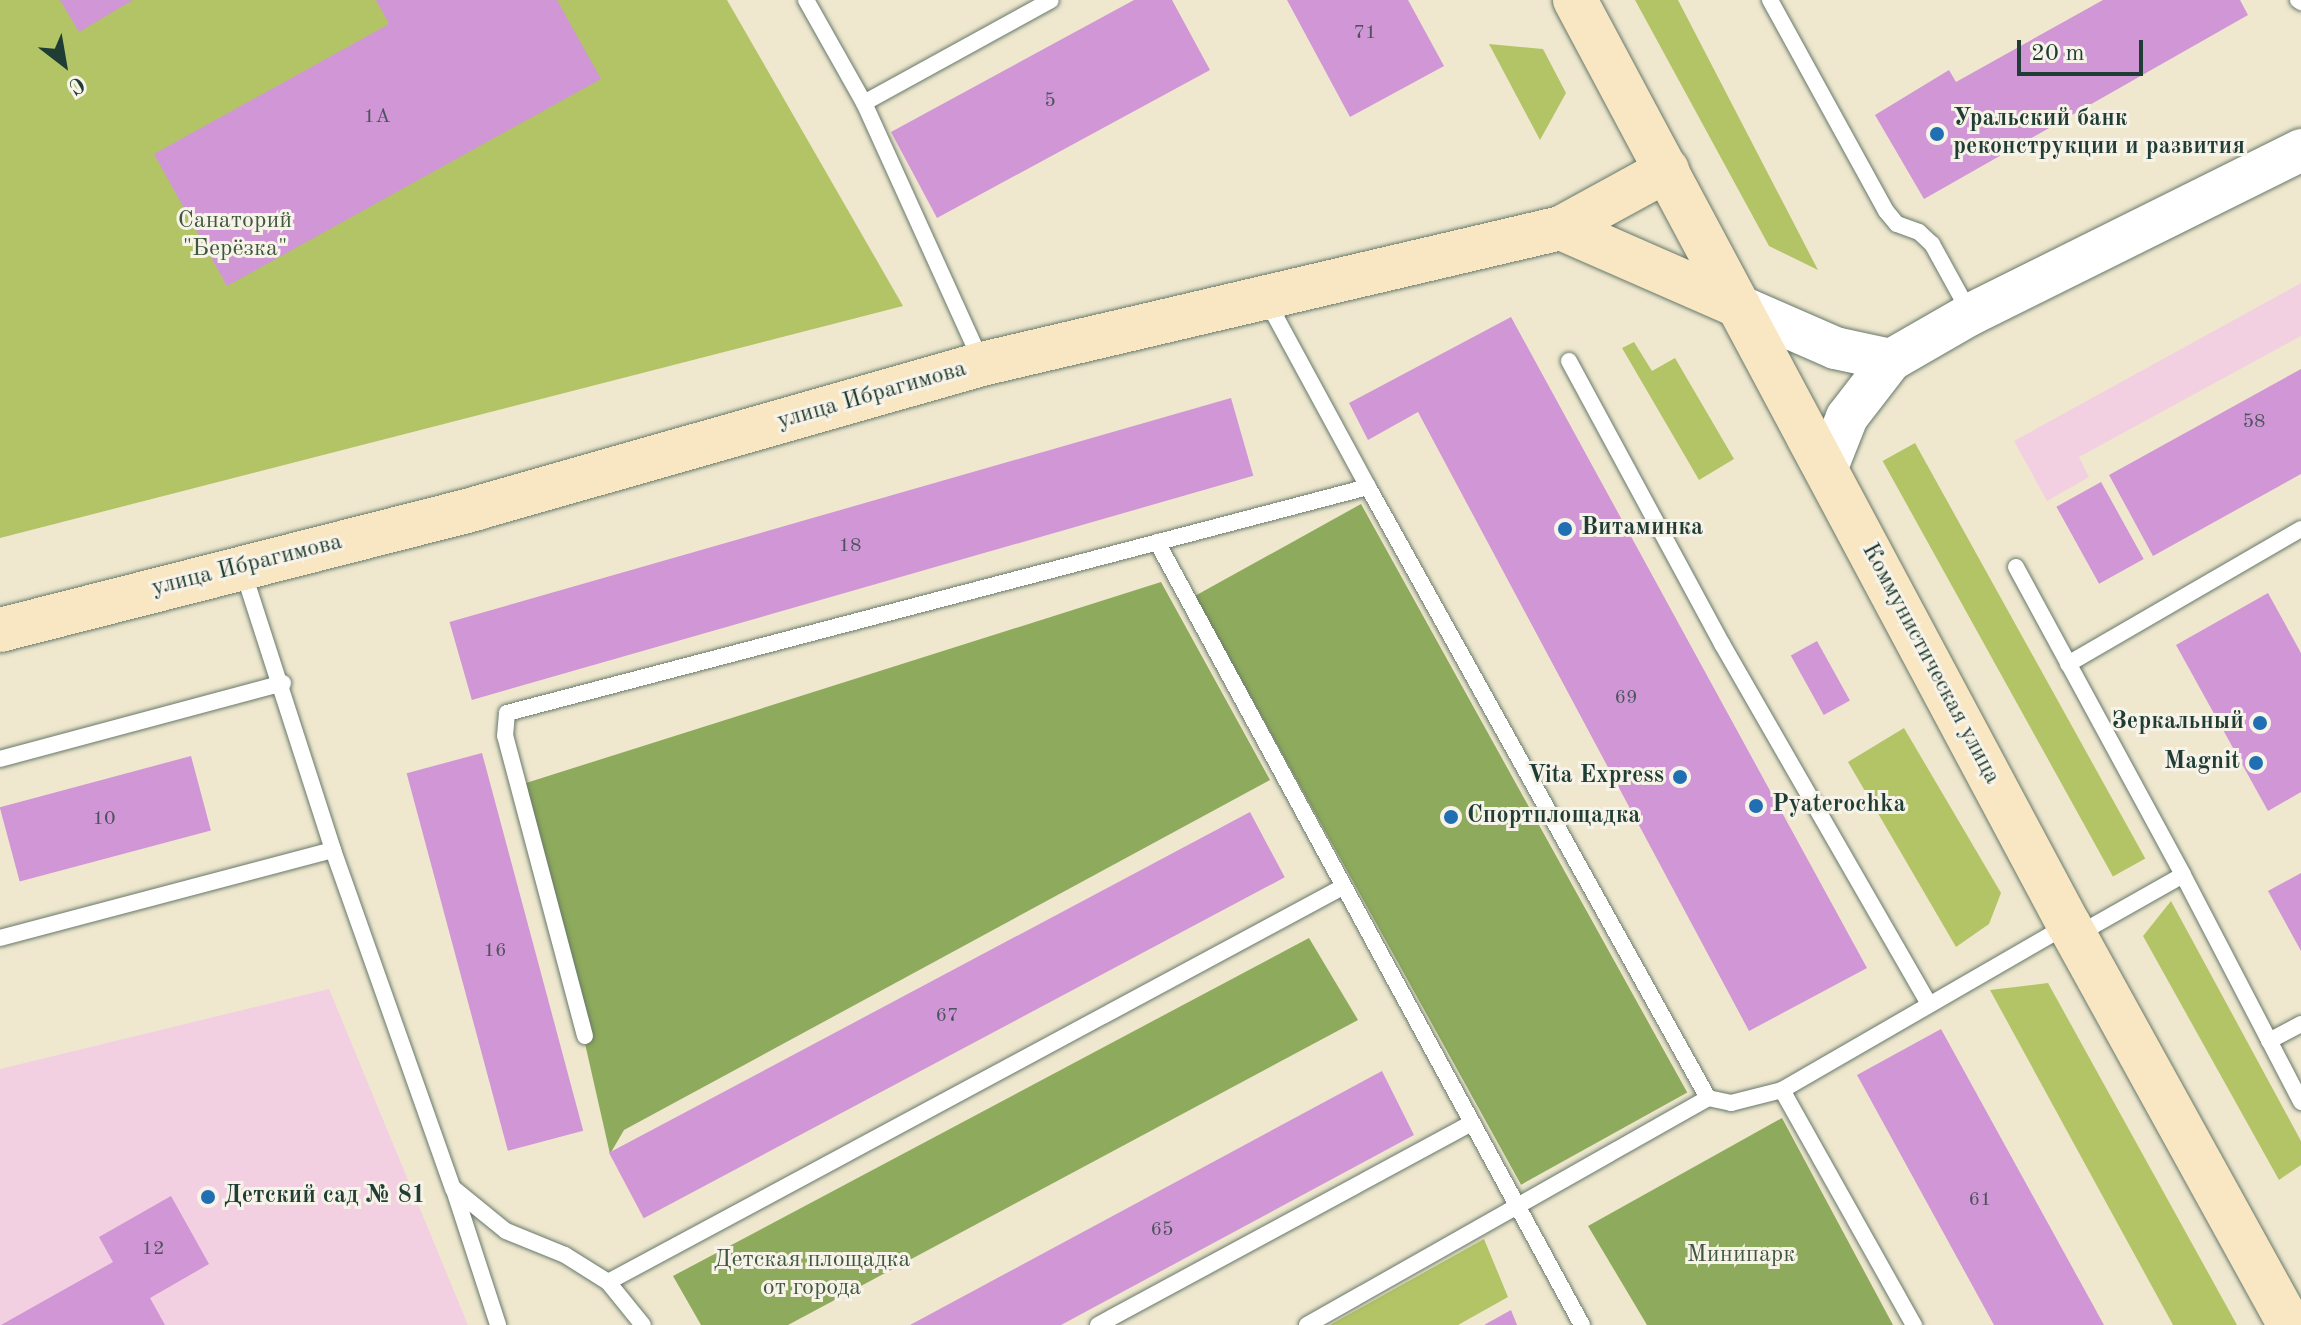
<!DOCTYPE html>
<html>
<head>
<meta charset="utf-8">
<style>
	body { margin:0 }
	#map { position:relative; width:2301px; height:1325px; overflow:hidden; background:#efe8cf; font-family:"Old Standard TT",serif }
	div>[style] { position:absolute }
	.built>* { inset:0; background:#f2d0e2 }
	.green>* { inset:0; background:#b3c467; transform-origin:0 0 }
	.forest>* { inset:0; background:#8eaa5c; transform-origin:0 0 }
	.building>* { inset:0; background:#d096d5; transform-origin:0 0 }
	.roads { filter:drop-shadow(0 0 2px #68796a) drop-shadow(0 0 2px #68796a) }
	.service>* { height:16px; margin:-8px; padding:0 8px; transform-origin:8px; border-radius:8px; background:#fff }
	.tertiary>* { height:42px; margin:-21px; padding:0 21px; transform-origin:21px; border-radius:21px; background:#fff }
	.secondary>* { height:44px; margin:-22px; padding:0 22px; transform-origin:22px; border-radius:22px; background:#f9e7c3 }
	.dots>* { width:22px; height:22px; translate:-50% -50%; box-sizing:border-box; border:4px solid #f7f3e8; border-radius:50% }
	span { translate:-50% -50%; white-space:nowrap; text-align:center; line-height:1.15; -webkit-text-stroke:6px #f7f3e8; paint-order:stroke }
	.number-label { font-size:20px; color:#4b535c }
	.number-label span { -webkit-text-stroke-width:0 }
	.poi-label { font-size:24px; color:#1f3d34; font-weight:700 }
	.left { translate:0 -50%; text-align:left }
	.right { translate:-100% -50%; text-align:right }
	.park-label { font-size:24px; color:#3d583e }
	.street-label { font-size:24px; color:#1f3d34 }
	.north { position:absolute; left:24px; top:24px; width:80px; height:80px; -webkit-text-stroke:6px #f7f3e8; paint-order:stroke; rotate:149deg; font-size:22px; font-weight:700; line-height:32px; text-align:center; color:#1f3d34 }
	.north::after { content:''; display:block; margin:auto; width:28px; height:36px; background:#1f3d34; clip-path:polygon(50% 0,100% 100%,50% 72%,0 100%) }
	.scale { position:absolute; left:2017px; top:40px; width:126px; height:36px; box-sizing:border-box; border:4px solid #1f3d34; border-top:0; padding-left:10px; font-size:24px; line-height:28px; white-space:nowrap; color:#1f3d34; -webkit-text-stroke:6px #f7f3e8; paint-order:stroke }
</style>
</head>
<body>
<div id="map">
	<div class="built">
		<i style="clip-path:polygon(2301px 283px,2301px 336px,2079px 457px,2089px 477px,2047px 501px,2014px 441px)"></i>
		<i style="clip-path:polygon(329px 989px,468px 1325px,0 1325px,0 1069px)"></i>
	</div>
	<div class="green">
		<i style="clip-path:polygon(0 0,727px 0,903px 306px,0 538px)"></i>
		<i style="clip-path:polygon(1635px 0,1678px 0,1818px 270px,1769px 246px)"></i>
		<i style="clip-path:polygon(1489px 44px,1543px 49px,1566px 93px,1540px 140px)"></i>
		<i style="clip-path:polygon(1634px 342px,1652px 371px,1675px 358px,1734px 459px,1699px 480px,1622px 348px)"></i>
		<i style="left:1915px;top:443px;width:475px;height:37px;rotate:61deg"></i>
		<i style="clip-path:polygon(1904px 728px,2001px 893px,1989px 924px,1956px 947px,1848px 762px)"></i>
		<i style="clip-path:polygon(2171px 901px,2301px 1141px,2301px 1165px,2279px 1180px,2143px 936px)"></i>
		<i style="clip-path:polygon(2048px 983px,2237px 1325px,2173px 1325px,1990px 990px)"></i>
		<i style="clip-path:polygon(1484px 1239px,1508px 1297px,1458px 1325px,1330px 1325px)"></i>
	</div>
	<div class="forest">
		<i style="left:1361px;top:504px;width:673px;height:190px;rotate:61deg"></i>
		<i style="clip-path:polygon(1161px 582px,1270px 780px,624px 1130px,610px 1154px,526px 783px)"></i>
		<i style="clip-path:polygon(1309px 938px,1358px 1020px,788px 1325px,701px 1325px,673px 1276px)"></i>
		<i style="clip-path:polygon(1782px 1118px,1893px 1325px,1647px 1325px,1588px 1226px)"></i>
	</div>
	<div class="building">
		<i style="clip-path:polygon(60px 0,133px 0,79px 32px)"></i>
		<i style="clip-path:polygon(376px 0,557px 0,601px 79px,227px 286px,154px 154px,389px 24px)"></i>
		<i style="clip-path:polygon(1134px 0,1172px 0,1210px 70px,937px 218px,891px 132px)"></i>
		<i style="clip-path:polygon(1287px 0,1408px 0,1444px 66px,1350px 117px)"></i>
		<i style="clip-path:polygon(2103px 0,2240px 0,2248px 15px,1924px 199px,1875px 115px,1949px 70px,1956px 82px)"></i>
		<i style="clip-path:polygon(1511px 317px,1867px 968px,1749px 1031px,1418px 412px,1368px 440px,1349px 403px)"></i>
		<i style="clip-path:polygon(2301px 369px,2301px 474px,2153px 556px,2109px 475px)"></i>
		<i style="left:1231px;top:398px;width:81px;height:813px;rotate:74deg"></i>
		<i style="left:2101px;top:482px;width:88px;height:51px;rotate:61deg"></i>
		<i style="clip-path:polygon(2268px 593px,2301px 653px,2301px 792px,2268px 811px,2176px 645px)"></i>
		<i style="left:1817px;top:641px;width:68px;height:30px;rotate:61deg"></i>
		<i style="left:482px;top:753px;width:391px;height:78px;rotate:75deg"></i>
		<i style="left:191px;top:756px;width:77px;height:198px;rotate:75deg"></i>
		<i style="left:1250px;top:812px;width:74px;height:726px;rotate:62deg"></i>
		<i style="clip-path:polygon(2301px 873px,2301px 951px,2268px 891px)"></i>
		<i style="clip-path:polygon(1941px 1029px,2104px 1325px,1994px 1325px,1857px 1075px)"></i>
		<i style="clip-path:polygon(1382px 1071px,1414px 1135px,1061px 1325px,910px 1325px)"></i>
		<i style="clip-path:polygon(171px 1196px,209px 1264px,150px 1298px,165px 1325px,1px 1325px,113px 1262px,99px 1237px)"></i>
		<i style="clip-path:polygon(1511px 1310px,1517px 1325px,1484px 1325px)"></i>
	</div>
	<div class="roads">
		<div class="service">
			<i style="left:806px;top:0;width:118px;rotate:60.6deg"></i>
			<i style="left:1770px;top:0;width:241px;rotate:61.2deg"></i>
			<i style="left:1886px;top:211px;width:17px;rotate:50deg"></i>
			<i style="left:1897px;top:224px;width:23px;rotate:20deg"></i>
			<i style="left:1919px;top:232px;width:18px;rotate:43deg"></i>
			<i style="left:1932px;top:244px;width:79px;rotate:61.2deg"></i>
			<i style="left:2298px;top:0;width:4px;rotate:34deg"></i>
			<i style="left:1569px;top:361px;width:322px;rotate:61.6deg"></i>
			<i style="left:1722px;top:644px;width:413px;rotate:60.1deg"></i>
			<i style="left:982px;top:363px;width:286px;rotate:-114.4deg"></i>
			<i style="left:864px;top:103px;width:213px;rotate:-28.8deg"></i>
			<i style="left:1157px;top:542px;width:891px;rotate:61.51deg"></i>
			<i style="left:2016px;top:567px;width:350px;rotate:61.5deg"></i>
			<i style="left:2183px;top:875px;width:122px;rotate:150.5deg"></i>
			<i style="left:243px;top:571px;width:293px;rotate:72.1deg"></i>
			<i style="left:333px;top:850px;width:359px;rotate:70.5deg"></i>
			<i style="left:453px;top:1188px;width:68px;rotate:39.1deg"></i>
			<i style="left:506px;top:1231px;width:64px;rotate:22.1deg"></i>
			<i style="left:565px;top:1255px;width:51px;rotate:32.1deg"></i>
			<i style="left:608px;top:1282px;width:55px;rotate:50.9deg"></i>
			<i style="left:2068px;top:664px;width:269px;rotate:-30.1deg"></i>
			<i style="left:0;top:759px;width:293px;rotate:-15deg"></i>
			<i style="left:2183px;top:875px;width:256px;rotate:62.5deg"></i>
			<i style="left:0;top:938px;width:344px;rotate:-14.8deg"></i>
			<i style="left:585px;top:1036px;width:310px;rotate:-104.9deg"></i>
			<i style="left:505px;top:736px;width:23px;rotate:-85deg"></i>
			<i style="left:507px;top:713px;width:890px;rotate:-14.71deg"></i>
			<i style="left:1368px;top:487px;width:214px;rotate:-118.5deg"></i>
			<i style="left:2269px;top:1041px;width:36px;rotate:-28deg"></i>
			<i style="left:1782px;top:1090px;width:270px;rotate:60.7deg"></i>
			<i style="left:1708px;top:1098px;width:24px;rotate:12deg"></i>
			<i style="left:1731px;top:1103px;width:53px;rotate:-14.3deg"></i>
			<i style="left:1782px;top:1090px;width:330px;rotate:-30deg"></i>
			<i style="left:454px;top:1190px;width:142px;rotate:71.9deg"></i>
			<i style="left:608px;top:1282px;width:832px;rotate:-28.26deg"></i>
			<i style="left:1098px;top:1325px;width:425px;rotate:-28.4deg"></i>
			<i style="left:1307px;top:1325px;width:461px;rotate:-29.5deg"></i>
			<i style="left:1708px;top:1098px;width:699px;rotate:-119.09deg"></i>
		</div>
		<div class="tertiary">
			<i style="left:1739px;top:306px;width:105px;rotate:23.6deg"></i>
			<i style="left:1835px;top:348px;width:57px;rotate:12.1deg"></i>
			<i style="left:1826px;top:470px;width:57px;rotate:-68.4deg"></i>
			<i style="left:1847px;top:417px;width:72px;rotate:-52.3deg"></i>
			<i style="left:1891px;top:360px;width:92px;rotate:-29.9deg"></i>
			<i style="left:1971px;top:314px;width:369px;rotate:-26.4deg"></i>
		</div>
		<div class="secondary">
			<i style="left:1575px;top:0;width:1049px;rotate:61.9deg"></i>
			<i style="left:2069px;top:925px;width:457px;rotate:61.1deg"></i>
			<i style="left:1561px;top:228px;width:194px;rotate:23.7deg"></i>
			<i style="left:0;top:630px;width:492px;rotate:-14.3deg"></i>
			<i style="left:477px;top:508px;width:525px;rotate:-15.92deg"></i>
			<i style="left:982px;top:364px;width:595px;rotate:-13.22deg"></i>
			<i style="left:1561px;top:228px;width:121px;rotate:-28.7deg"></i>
		</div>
	</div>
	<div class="dots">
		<i style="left:1937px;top:134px;background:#1f6fb2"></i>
		<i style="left:1565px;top:529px;background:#1f6fb2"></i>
		<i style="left:2260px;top:723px;background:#1f6fb2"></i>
		<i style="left:2256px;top:763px;background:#1f6fb2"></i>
		<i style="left:1680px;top:777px;background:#1f6fb2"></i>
		<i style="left:1756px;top:806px;background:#1f6fb2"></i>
		<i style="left:1451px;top:817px;background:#1f6fb2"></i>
		<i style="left:208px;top:1197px;background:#1f6fb2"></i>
	</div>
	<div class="number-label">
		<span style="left:1365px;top:33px">71</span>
		<span style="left:1050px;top:101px">5</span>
		<span style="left:377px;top:117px">1А</span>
		<span style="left:2254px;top:422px">58</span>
		<span style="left:850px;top:546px">18</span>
		<span style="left:1626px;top:698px">69</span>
		<span style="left:104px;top:819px">10</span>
		<span style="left:495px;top:951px">16</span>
		<span style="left:947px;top:1016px">67</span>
		<span style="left:1980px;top:1200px">61</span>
		<span style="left:1162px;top:1230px">65</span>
		<span style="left:153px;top:1249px">12</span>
	</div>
	<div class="poi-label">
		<span class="left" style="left:1953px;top:134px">Уральский банк<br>реконструкции и развития</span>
		<span class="left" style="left:1581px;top:529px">Витаминка</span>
		<span class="right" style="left:2244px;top:723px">Зеркальный</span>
		<span class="right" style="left:2240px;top:763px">Magnit</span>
		<span class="right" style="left:1664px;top:777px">Vita Express</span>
		<span class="left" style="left:1772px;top:806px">Pyaterochka</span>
		<span class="left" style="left:1467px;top:817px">Спортплощадка</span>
		<span class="left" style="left:224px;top:1197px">Детский сад № 81</span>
	</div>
	<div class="park-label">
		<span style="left:235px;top:236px">Санаторий<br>"Берёзка"</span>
		<span style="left:1741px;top:1256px">Минипарк</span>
		<span style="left:812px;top:1275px">Детская площадка<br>от города</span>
	</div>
	<div class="street-label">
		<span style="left:872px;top:396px;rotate:-16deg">улица Ибрагимова</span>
		<span style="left:247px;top:566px;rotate:-14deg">улица Ибрагимова</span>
		<span style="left:1930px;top:664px;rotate:62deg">Коммунистическая улица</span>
	</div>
	<div class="north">С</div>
	<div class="scale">20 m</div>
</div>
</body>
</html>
